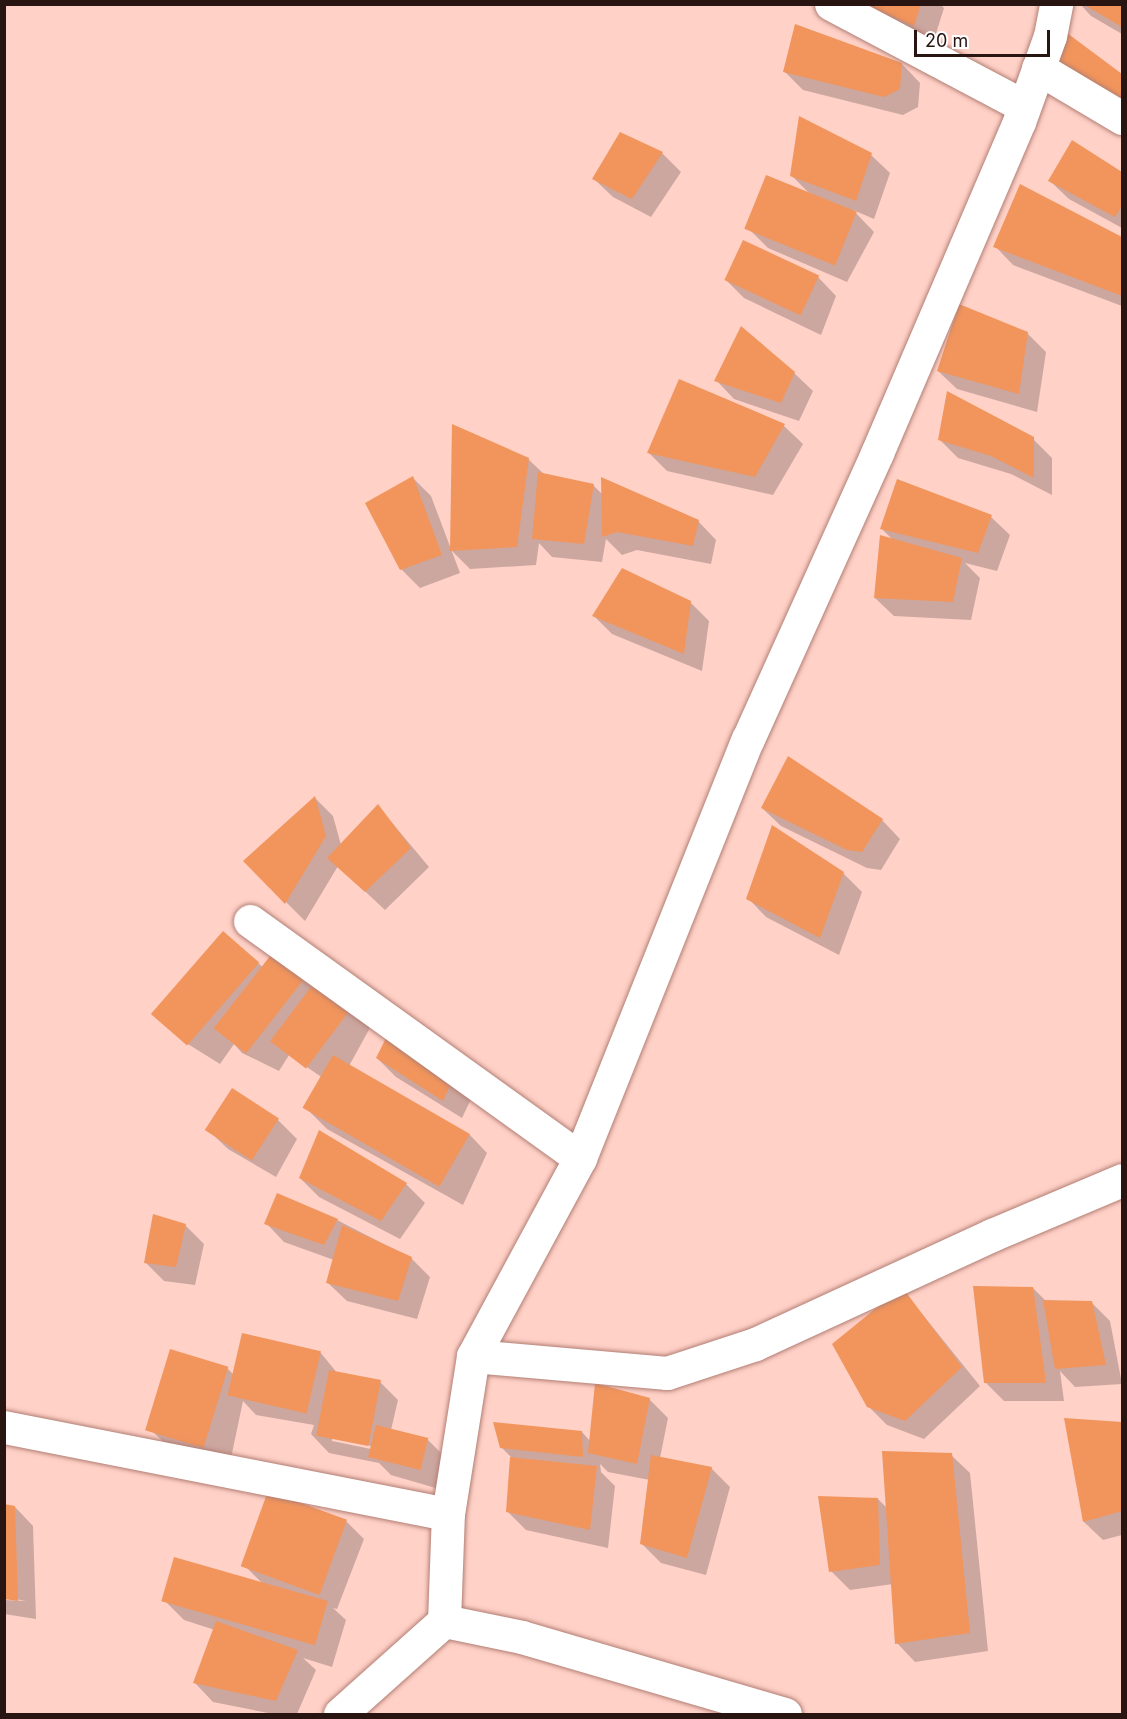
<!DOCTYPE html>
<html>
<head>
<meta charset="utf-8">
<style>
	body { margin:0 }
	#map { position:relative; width:1127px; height:1719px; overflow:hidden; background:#ffd1c7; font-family:Inter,sans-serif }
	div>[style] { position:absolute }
	.shadow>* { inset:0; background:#0003 }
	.building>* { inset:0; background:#f1955c; transform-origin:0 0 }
	.roads { filter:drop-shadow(0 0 2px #b27e74) drop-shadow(0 0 2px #b27e74) }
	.minor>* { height:33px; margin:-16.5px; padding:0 16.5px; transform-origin:16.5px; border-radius:16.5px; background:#fff }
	span { translate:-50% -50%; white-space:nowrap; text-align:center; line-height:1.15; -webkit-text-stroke:6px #fefefe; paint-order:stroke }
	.frame { position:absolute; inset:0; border:6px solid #281410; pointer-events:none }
	.scale { position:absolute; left:914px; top:30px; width:136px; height:27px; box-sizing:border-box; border:3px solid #281410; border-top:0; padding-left:8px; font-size:18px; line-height:21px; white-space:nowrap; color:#281410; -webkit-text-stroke:4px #fefefe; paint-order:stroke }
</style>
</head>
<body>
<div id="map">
	<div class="shadow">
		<i style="clip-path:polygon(838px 4px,940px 4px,944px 8px,933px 43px)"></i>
		<i style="clip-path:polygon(1080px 4px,1122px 4px,1122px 34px,1091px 16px)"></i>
		<i style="clip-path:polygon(902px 64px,920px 83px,918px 107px,903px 115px,803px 90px,785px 72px)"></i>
		<i style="clip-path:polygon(1073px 142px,1122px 174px,1122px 228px,1069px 199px,1050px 181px)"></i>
		<i style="clip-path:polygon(662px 153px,681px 172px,651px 217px,613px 197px,594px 179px)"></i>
		<i style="clip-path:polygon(871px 155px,890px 173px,874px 219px,853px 210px,874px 232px,847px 282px,768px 248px,749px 229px,811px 195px,792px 176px)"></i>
		<i style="clip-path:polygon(1021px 186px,1122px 239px,1122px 306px,1013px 265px,995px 246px)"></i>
		<i style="clip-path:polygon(818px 277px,836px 296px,821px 335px,744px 298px,726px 280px)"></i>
		<i style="clip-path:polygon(1027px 333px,1046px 352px,1037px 412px,957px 389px,938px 371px)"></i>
		<i style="clip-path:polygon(794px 373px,813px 391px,799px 421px,734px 399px,716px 380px)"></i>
		<i style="clip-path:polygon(680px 381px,784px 426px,803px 444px,773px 495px,667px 471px,649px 453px)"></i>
		<i style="clip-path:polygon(939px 439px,1033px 439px,1052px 458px,1052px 495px,1011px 474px,958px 458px)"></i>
		<i style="clip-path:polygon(528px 459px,545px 475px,593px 485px,603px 495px,698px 521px,716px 540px,711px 564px,637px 550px,622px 555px,606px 539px,602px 562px,552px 557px,539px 543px,536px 565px,470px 569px,451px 550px)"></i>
		<i style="clip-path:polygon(413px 478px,431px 496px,460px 573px,420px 588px,401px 569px)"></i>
		<i style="clip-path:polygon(991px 517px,1010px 535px,997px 571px,965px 563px,980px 578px,971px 620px,894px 616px,875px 598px,894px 541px,882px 529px)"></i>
		<i style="clip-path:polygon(690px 602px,709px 621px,702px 671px,612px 634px,594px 616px)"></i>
		<i style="clip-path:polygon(315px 798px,333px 816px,341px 845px,378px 806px,429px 867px,385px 910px,338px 866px,305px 921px,245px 861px)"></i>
		<i style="clip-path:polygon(762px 808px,882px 820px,900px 839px,881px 870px,867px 868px,781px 826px)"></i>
		<i style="clip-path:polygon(843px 873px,862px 892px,839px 955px,766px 917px,748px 898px)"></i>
		<i style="clip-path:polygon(274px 953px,371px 1026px,349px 1066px,469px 1134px,487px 1153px,463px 1205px,327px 1129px,308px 1110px,323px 1078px,289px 1055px,279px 1071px,242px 1053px,234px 1044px,220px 1064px,183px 1041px,165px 1023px,258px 963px,265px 969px)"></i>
		<i style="clip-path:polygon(389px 1036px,471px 1099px,462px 1118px,396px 1077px,377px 1058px)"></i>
		<i style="clip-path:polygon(233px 1090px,278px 1120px,297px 1139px,276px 1177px,228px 1149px,209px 1131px)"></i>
		<i style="clip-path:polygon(300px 1178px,406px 1184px,425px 1203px,400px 1239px,319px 1197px)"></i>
		<i style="clip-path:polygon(337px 1220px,411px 1258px,430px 1277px,417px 1319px,347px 1301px,328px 1283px,334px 1260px,284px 1242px,266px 1223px)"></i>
		<i style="clip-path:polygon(185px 1225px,204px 1244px,195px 1285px,164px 1281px,145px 1262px)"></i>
		<i style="clip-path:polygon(1033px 1288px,1046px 1301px,1091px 1302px,1110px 1321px,1122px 1384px,1075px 1387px,1060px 1371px,1064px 1401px,1004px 1401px,985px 1382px)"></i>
		<i style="clip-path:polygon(902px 1289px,980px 1386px,924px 1439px,887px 1425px,868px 1406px)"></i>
		<i style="clip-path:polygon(evenodd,320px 1352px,338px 1374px,380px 1382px,398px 1400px,391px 1430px,427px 1439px,446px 1458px,439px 1489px,391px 1475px,379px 1463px,329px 1453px,311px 1434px,314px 1425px,256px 1415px,243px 1401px,231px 1458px,172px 1450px,153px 1432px,227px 1368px,239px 1380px,320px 1352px,332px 1438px,371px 1446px,371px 1449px,332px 1441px,332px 1438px)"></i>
		<i style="clip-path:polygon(649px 1399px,668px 1418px,660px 1458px,711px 1468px,730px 1487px,706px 1575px,661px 1563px,642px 1544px,650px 1480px,608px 1472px,600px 1464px,601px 1472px,615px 1486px,608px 1548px,526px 1530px,507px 1511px,511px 1457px,501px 1447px,582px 1432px,590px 1441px)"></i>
		<i style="clip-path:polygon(1066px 1420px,1122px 1424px,1122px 1535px,1103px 1540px,1084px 1522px)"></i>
		<i style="clip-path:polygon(951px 1455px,970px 1473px,988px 1651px,915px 1662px,897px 1643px,893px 1584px,850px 1590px,831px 1571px,878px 1499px,888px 1509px)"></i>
		<i style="clip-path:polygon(15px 1507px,33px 1526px,36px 1619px,4px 1614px,4px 1600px,26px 1601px,4px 1597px)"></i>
		<i style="clip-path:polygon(346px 1521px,364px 1539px,337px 1609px,333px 1608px,346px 1620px,332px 1667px,303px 1658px,316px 1670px,297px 1714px,273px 1714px,213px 1702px,195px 1683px,215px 1630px,184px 1620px,166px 1602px,263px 1584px,247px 1568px)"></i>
	</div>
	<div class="building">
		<i style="clip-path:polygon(863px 4px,921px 4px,914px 26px)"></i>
		<i style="clip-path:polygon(1083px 4px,1122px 4px,1122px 27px)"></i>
		<i style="clip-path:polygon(795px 24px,902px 63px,900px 89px,884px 97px,783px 72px)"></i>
		<i style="clip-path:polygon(1059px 27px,1122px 74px,1122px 108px,1046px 64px)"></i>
		<i style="clip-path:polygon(799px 116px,872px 153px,856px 201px,790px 176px)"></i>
		<i style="clip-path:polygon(620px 132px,663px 152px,632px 199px,592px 179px)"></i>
		<i style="clip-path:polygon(1072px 140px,1122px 172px,1122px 206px,1115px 217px,1048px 181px)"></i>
		<i style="left:766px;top:175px;width:98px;height:58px;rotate:22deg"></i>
		<i style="clip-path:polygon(1020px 184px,1122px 237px,1122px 296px,993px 247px)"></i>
		<i style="left:743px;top:240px;width:84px;height:44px;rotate:25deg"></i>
		<i style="clip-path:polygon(959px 304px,1028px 332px,1019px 394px,937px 371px)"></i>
		<i style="clip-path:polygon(741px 326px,795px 372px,781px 403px,714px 381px)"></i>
		<i style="clip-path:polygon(679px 379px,785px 424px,755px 477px,647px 453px)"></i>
		<i style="clip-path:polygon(947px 391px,1034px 437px,1034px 478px,991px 456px,938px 440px)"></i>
		<i style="clip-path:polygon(452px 424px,529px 458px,517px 547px,450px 551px)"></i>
		<i style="clip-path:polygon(538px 472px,594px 484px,584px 544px,532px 539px)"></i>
		<i style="clip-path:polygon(413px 476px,442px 555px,400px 570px,365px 503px)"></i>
		<i style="clip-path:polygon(601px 477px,699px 520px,693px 546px,617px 532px,602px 537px)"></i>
		<i style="clip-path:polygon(897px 479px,992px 515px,978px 553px,880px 529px)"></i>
		<i style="clip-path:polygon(880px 535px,962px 558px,953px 602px,874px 598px)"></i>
		<i style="clip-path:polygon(622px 568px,691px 601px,684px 654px,592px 616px)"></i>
		<i style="clip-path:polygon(788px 756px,883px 819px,862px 852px,847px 850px,761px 808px)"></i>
		<i style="clip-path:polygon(315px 796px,326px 836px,285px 904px,243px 861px)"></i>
		<i style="clip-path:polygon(378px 804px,411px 848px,365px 892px,327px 858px)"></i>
		<i style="clip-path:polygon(772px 825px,844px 872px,820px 938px,746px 899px)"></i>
		<i style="left:223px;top:931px;width:48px;height:110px;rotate:41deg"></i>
		<i style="left:274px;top:951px;width:41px;height:98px;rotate:38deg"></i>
		<i style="left:317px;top:979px;width:45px;height:78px;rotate:37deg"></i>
		<i style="clip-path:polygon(388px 1034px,453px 1079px,443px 1101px,376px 1058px)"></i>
		<i style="left:333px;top:1055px;width:158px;height:61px;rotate:30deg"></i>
		<i style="left:232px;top:1088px;width:56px;height:50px;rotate:33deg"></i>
		<i style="clip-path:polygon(319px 1130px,407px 1183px,381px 1221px,299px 1178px)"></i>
		<i style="clip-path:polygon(277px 1193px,338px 1219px,324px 1245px,264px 1224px)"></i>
		<i style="clip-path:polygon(153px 1214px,186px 1224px,176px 1267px,144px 1263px)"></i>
		<i style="clip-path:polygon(342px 1225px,412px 1257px,398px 1301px,326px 1283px)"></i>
		<i style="clip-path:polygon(973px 1286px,1033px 1287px,1046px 1383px,984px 1383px)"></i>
		<i style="clip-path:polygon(902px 1287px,962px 1367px,905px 1421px,867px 1407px,832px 1344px)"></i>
		<i style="clip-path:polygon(1043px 1300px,1092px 1301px,1106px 1365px,1055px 1369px)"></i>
		<i style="left:242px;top:1333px;width:81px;height:64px;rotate:13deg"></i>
		<i style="left:170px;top:1349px;width:61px;height:85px;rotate:17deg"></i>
		<i style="left:329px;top:1370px;width:53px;height:67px;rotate:11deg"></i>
		<i style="clip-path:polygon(595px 1383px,650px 1398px,637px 1464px,588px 1453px)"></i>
		<i style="clip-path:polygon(1064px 1418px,1122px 1422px,1122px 1511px,1083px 1522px)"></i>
		<i style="clip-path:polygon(493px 1422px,582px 1431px,583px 1457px,500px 1448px)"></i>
		<i style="left:376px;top:1425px;width:54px;height:33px;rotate:14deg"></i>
		<i style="clip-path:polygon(882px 1451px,952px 1453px,970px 1633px,895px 1644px)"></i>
		<i style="clip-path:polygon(651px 1455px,712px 1467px,687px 1558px,640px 1544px)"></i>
		<i style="clip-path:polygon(510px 1457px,597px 1466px,590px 1530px,506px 1512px)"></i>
		<i style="left:268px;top:1491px;width:84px;height:80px;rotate:20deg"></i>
		<i style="clip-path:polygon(818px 1496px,878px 1498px,880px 1565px,829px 1572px)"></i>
		<i style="clip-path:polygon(4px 1504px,15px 1506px,18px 1601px,4px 1599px)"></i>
		<i style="left:174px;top:1557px;width:160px;height:46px;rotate:16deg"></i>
		<i style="clip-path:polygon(216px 1621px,298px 1650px,276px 1701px,193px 1683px)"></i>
	</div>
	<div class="roads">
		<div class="minor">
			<i style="left:831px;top:4px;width:218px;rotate:27.9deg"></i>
			<i style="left:1038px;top:68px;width:98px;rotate:30.8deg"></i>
			<i style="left:250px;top:921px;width:406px;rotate:35.7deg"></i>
			<i style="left:473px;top:1356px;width:195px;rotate:5deg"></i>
			<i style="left:667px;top:1373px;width:93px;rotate:-18.2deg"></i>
			<i style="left:755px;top:1344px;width:261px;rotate:-24.7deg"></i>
			<i style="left:992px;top:1235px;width:141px;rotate:-22.9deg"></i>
			<i style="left:4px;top:1427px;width:452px;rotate:11.1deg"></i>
			<i style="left:340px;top:1714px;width:140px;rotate:-41.8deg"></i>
			<i style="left:785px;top:1714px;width:274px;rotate:-163.7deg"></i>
			<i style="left:522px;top:1637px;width:80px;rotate:-168.4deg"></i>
			<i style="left:444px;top:1621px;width:107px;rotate:-87.9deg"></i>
			<i style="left:448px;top:1514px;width:160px;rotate:-81deg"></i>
			<i style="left:473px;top:1356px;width:225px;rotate:-61.6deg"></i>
			<i style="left:580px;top:1158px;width:451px;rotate:-68.2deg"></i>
			<i style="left:748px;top:739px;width:314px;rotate:-65.7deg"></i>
			<i style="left:877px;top:453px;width:360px;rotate:-66.8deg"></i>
			<i style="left:1019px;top:122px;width:91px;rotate:-70.2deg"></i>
			<i style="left:1050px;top:36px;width:33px;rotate:-79deg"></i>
		</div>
	</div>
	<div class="frame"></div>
	<div class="scale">20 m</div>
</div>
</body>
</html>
